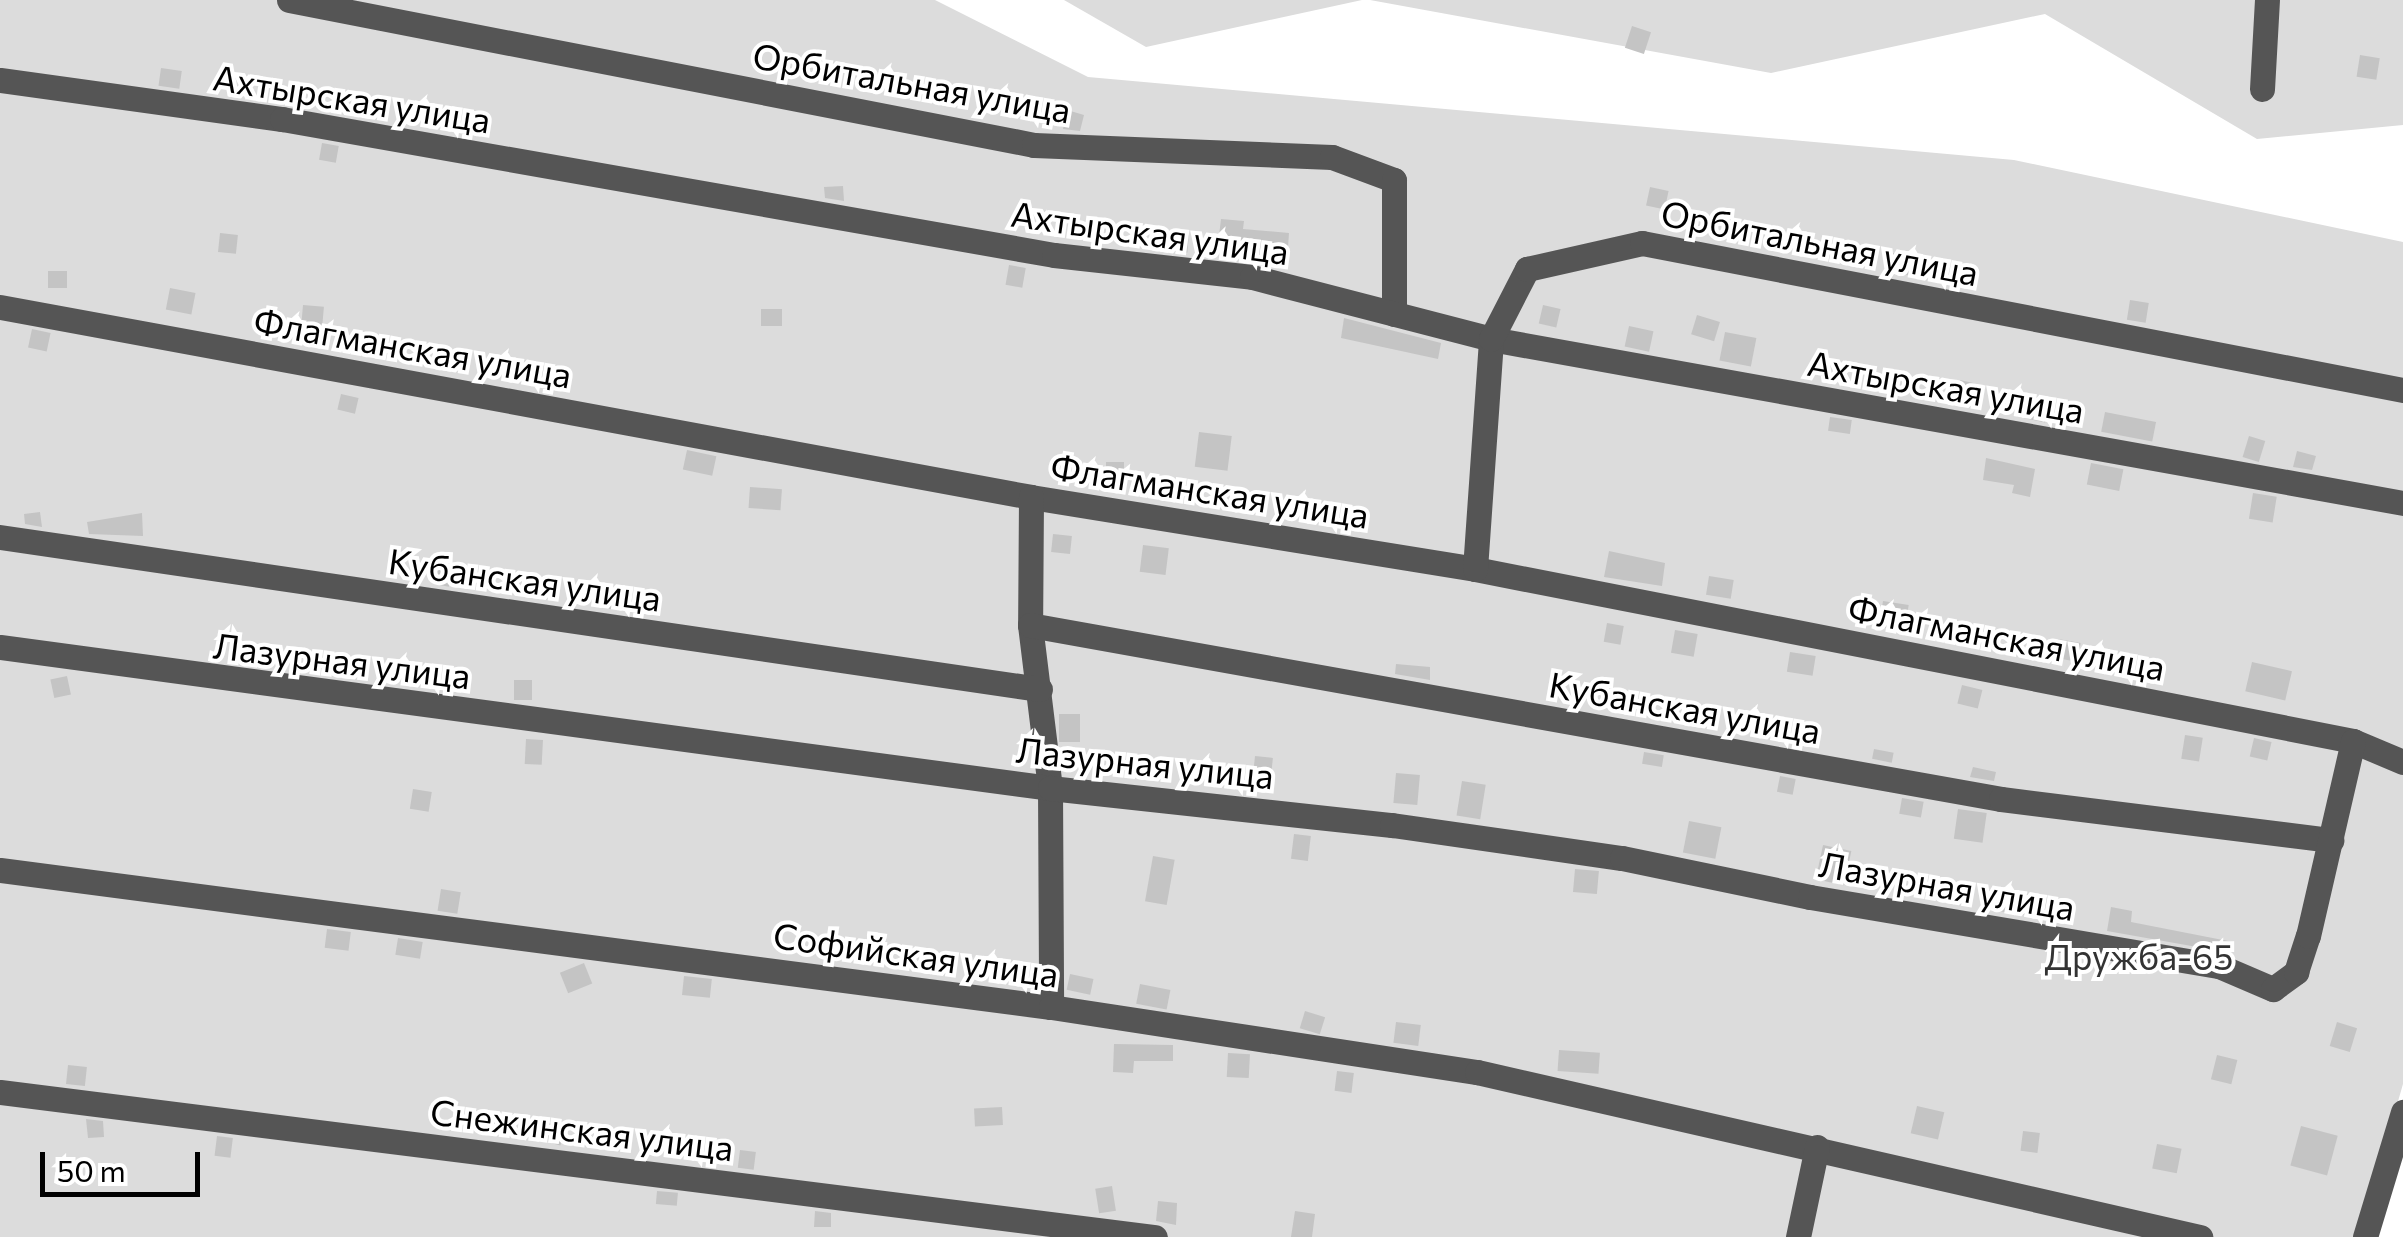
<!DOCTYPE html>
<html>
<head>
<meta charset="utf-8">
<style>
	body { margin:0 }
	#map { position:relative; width:2403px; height:1237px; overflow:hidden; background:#fff; font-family:Commissioner,sans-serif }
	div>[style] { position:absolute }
	.green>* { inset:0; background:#dcdcdc }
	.building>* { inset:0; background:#c4c4c4; transform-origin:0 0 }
	.minor>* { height:25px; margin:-12.5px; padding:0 12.5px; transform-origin:12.5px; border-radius:12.5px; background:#555 }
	span { translate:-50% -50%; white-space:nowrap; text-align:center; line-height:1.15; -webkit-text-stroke:8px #fff; paint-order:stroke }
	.street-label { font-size:35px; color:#000 }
	.park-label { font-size:35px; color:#333 }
	.scale { position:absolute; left:40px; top:1152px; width:160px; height:45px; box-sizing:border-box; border:5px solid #000; border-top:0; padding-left:12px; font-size:30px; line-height:35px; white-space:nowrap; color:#000; -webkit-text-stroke:8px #fff; paint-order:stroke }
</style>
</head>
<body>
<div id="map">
	<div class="green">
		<i style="clip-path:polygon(0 0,935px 0,1088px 77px,2014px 160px,2403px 242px,2403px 1084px,2359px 1237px,0 1237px)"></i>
		<i style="clip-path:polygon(1064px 0,1362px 0,1146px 47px)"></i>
		<i style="clip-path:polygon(1370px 0,2403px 0,2403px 125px,2257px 139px,2045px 14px,1771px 73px)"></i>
	</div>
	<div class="building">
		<i style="left:1632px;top:26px;width:20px;height:23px;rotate:18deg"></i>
		<i style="left:2360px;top:55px;width:20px;height:22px;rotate:9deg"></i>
		<i style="left:161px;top:68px;width:21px;height:18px;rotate:8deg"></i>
		<i style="clip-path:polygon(1067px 110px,1084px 115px,1080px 131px,1063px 129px)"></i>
		<i style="left:322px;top:143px;width:17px;height:17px;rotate:10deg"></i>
		<i style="clip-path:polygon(843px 186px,844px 201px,825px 198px,824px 187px)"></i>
		<i style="left:1650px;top:187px;width:19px;height:19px;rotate:12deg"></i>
		<i style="clip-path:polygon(1221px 219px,1244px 221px,1243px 229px,1289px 233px,1287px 262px,1217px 252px)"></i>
		<i style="left:220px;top:233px;width:18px;height:19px;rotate:6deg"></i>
		<i style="left:1168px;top:233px;width:21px;height:18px;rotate:5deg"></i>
		<i style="left:1891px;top:253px;width:20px;height:20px;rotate:6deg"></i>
		<i style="left:1009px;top:265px;width:17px;height:20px;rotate:10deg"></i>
		<i style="left:67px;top:271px;width:17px;height:19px;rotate:90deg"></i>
		<i style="left:170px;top:288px;width:26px;height:22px;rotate:11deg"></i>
		<i style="left:2130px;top:300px;width:19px;height:20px;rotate:9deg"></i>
		<i style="left:303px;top:305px;width:21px;height:23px;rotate:5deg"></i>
		<i style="left:1543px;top:305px;width:18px;height:19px;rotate:13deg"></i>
		<i style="left:761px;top:309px;width:21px;height:17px"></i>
		<i style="left:1697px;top:315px;width:24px;height:20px;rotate:17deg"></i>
		<i style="clip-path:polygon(1344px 318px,1441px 343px,1438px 359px,1341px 338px)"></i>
		<i style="left:1629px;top:326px;width:25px;height:21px;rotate:12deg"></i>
		<i style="left:32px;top:329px;width:19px;height:19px;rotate:12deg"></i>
		<i style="left:1725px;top:332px;width:32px;height:29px;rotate:11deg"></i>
		<i style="left:531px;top:364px;width:18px;height:17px;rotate:6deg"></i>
		<i style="left:1960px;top:380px;width:26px;height:21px;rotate:13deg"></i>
		<i style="left:341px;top:394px;width:18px;height:16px;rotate:13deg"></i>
		<i style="left:2021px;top:397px;width:29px;height:20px;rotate:12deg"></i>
		<i style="left:2105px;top:412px;width:52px;height:20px;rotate:11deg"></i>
		<i style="left:1830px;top:417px;width:22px;height:14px;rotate:8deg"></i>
		<i style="left:1199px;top:432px;width:33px;height:35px;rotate:7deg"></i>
		<i style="left:2249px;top:436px;width:17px;height:22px;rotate:17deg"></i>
		<i style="left:687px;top:450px;width:30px;height:20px;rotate:12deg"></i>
		<i style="clip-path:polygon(2297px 451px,2316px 456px,2312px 470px,2293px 467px)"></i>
		<i style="clip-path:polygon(1986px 458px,2035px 469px,2030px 497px,2012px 493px,2014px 485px,1983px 480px)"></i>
		<i style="left:1106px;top:462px;width:18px;height:17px"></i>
		<i style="left:2091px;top:463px;width:33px;height:22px;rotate:11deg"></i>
		<i style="left:750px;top:487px;width:32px;height:21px;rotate:4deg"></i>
		<i style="left:2253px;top:493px;width:24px;height:26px;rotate:9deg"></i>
		<i style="clip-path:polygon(40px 512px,42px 527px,25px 524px,24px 514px)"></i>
		<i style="clip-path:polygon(142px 513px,143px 536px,89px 534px,87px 522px)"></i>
		<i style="left:1053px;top:534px;width:19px;height:18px;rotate:6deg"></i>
		<i style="left:1143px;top:545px;width:26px;height:27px;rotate:7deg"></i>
		<i style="clip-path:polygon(1609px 551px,1665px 563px,1662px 586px,1604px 577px)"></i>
		<i style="left:436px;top:569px;width:16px;height:15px;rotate:11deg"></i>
		<i style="left:1709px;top:576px;width:25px;height:19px;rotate:9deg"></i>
		<i style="left:603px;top:597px;width:23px;height:11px;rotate:7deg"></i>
		<i style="left:1883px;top:601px;width:26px;height:26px;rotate:9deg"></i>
		<i style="left:1952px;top:622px;width:26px;height:18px;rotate:9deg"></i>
		<i style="left:1607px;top:623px;width:17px;height:19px;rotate:10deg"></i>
		<i style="left:1675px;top:630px;width:23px;height:23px;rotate:10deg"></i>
		<i style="left:2058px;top:639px;width:23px;height:19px;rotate:10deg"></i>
		<i style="left:1790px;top:652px;width:26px;height:20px;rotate:9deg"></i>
		<i style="left:2252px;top:662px;width:41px;height:30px;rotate:13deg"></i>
		<i style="clip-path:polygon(1396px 664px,1430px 667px,1430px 680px,1395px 674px)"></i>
		<i style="left:67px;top:676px;width:19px;height:17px;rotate:78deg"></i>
		<i style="left:514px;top:680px;width:18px;height:20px"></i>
		<i style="left:1962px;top:685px;width:21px;height:19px;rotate:14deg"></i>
		<i style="left:1080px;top:714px;width:28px;height:21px;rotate:90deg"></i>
		<i style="left:2185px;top:735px;width:18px;height:24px;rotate:9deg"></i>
		<i style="left:2254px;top:738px;width:18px;height:19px;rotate:13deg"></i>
		<i style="left:526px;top:739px;width:17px;height:25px;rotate:3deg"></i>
		<i style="left:1874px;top:749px;width:20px;height:10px;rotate:11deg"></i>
		<i style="left:1644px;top:752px;width:20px;height:12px;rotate:9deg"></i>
		<i style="left:1255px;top:756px;width:18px;height:25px;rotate:6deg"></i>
		<i style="clip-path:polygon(1973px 767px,1996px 772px,1994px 781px,1970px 777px)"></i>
		<i style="left:1396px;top:773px;width:24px;height:30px;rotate:5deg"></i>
		<i style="left:1780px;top:776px;width:16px;height:16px;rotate:11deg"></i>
		<i style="left:1462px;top:781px;width:24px;height:35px;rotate:9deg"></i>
		<i style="left:413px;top:789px;width:19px;height:20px;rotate:9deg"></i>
		<i style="left:1902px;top:798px;width:22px;height:16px;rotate:10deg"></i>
		<i style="left:1958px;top:809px;width:29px;height:30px;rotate:8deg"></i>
		<i style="left:1689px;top:821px;width:33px;height:32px;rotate:11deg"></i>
		<i style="left:1294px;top:834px;width:17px;height:25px;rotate:7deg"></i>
		<i style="left:1823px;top:845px;width:29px;height:35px;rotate:12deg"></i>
		<i style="left:1153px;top:856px;width:22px;height:46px;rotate:10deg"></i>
		<i style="left:1575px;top:869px;width:24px;height:23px;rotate:5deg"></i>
		<i style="left:441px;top:889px;width:20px;height:22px;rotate:9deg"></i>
		<i style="left:1999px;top:890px;width:65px;height:21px;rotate:8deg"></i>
		<i style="clip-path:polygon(2111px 907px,2132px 911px,2131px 922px,2233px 942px,2231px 953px,2107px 931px)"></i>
		<i style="left:327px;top:929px;width:24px;height:19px;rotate:7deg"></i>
		<i style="left:398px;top:938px;width:25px;height:17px;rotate:9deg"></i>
		<i style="clip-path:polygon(944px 957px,949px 974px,931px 975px,927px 961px)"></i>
		<i style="left:584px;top:963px;width:22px;height:26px;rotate:68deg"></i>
		<i style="left:1070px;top:974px;width:24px;height:16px;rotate:12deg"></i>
		<i style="left:684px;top:976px;width:28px;height:19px;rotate:6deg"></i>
		<i style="left:1140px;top:984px;width:31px;height:20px;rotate:11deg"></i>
		<i style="left:1305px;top:1011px;width:21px;height:18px;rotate:17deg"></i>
		<i style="left:1396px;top:1022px;width:25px;height:21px;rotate:7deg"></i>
		<i style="left:2337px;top:1022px;width:21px;height:25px;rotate:17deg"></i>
		<i style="clip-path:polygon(1114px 1044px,1173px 1045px,1173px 1061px,1134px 1061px,1133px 1073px,1113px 1072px)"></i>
		<i style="left:1559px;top:1050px;width:41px;height:21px;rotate:4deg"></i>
		<i style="left:1228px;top:1053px;width:22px;height:24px;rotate:3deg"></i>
		<i style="left:2217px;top:1055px;width:21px;height:25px;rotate:14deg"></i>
		<i style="left:68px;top:1065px;width:19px;height:19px;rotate:6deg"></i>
		<i style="left:1337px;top:1071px;width:17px;height:20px;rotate:7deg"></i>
		<i style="left:1917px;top:1106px;width:28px;height:28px;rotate:13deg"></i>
		<i style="left:1002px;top:1107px;width:18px;height:28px;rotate:87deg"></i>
		<i style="clip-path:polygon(86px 1119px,103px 1121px,104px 1137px,88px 1138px)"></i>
		<i style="left:546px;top:1122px;width:20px;height:19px;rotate:15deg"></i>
		<i style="left:2301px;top:1126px;width:38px;height:41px;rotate:15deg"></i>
		<i style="left:2023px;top:1131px;width:17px;height:20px;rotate:7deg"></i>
		<i style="left:217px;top:1136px;width:16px;height:20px;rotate:7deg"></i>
		<i style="left:2157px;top:1144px;width:25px;height:25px;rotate:11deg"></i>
		<i style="left:740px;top:1150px;width:16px;height:18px;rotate:7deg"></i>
		<i style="left:1112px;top:1186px;width:25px;height:17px;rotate:81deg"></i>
		<i style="left:657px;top:1191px;width:21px;height:13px;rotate:5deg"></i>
		<i style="clip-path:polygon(1158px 1201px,1177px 1203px,1176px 1225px,1156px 1221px)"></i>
		<i style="clip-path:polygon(815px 1211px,831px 1213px,831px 1227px,814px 1227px)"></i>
		<i style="clip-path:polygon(1295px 1211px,1315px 1214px,1312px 1237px,1291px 1237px)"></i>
	</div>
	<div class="minor">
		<i style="left:289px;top:0;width:759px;rotate:11.01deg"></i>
		<i style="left:1034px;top:145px;width:298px;rotate:2.3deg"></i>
		<i style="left:1332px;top:157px;width:66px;rotate:20.4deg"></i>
		<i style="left:1394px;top:180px;width:134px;rotate:90deg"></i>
		<i style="left:0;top:80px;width:285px;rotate:7.9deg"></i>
		<i style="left:282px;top:119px;width:784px;rotate:9.99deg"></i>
		<i style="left:1054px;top:255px;width:199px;rotate:6.3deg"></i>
		<i style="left:1252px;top:277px;width:247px;rotate:14.5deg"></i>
		<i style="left:1491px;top:339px;width:927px;rotate:10.19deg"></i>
		<i style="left:2262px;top:89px;width:89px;rotate:-86.8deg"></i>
		<i style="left:0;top:307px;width:1048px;rotate:10.44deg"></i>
		<i style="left:1031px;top:497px;width:450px;rotate:9.2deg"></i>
		<i style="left:1475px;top:569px;width:895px;rotate:11.08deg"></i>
		<i style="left:2353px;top:741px;width:54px;rotate:22.8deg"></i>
		<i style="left:1031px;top:497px;width:128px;rotate:90.4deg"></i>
		<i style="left:1030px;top:625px;width:164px;rotate:83deg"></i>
		<i style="left:1050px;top:788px;width:219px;rotate:89.7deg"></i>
		<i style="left:0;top:537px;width:1051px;rotate:8.32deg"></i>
		<i style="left:1475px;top:569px;width:231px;rotate:-86deg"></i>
		<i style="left:1491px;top:339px;width:79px;rotate:-62.8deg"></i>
		<i style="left:1527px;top:269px;width:118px;rotate:-12.7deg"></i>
		<i style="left:1642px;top:243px;width:775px;rotate:10.93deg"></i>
		<i style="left:1030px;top:625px;width:986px;rotate:10.16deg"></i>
		<i style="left:2001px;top:799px;width:333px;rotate:7.1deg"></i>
		<i style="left:0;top:647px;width:1059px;rotate:7.65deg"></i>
		<i style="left:1050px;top:788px;width:344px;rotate:6.2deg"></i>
		<i style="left:1392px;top:825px;width:232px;rotate:8.2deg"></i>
		<i style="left:1622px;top:858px;width:192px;rotate:11.7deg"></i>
		<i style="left:1810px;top:897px;width:415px;rotate:9.6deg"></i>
		<i style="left:2219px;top:966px;width:59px;rotate:23.1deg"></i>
		<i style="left:2273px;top:989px;width:29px;rotate:-36deg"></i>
		<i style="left:2296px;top:972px;width:38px;rotate:-72deg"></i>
		<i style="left:2308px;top:936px;width:200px;rotate:-77deg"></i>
		<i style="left:0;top:870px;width:1060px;rotate:7.43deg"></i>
		<i style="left:1051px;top:1007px;width:431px;rotate:8.7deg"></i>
		<i style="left:1477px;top:1072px;width:742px;rotate:12.86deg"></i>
		<i style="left:0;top:1092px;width:1164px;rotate:7.16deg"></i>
		<i style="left:1798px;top:1237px;width:92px;rotate:-78.1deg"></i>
		<i style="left:2365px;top:1237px;width:131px;rotate:-73.1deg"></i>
	</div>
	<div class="street-label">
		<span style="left:912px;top:82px;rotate:10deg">Орбитальная улица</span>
		<span style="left:352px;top:98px;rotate:9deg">Ахтырская улица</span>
		<span style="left:1150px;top:232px;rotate:8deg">Ахтырская улица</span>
		<span style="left:1820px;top:242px;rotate:11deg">Орбитальная улица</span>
		<span style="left:413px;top:347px;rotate:10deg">Флагманская улица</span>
		<span style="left:1946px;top:386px;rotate:10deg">Ахтырская улица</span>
		<span style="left:1210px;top:490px;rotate:9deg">Флагманская улица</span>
		<span style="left:525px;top:579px;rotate:8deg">Кубанская улица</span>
		<span style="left:2007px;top:637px;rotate:11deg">Флагманская улица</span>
		<span style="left:342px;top:660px;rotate:7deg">Лазурная улица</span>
		<span style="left:1685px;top:707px;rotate:10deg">Кубанская улица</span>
		<span style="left:1145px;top:762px;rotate:6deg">Лазурная улица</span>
		<span style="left:1947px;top:885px;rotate:10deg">Лазурная улица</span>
		<span style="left:916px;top:954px;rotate:8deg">Софийская улица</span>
		<span style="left:582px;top:1129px;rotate:7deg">Снежинская улица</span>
	</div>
	<div class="park-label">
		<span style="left:2139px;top:956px">Дружба-65</span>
	</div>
	<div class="scale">50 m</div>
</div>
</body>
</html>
